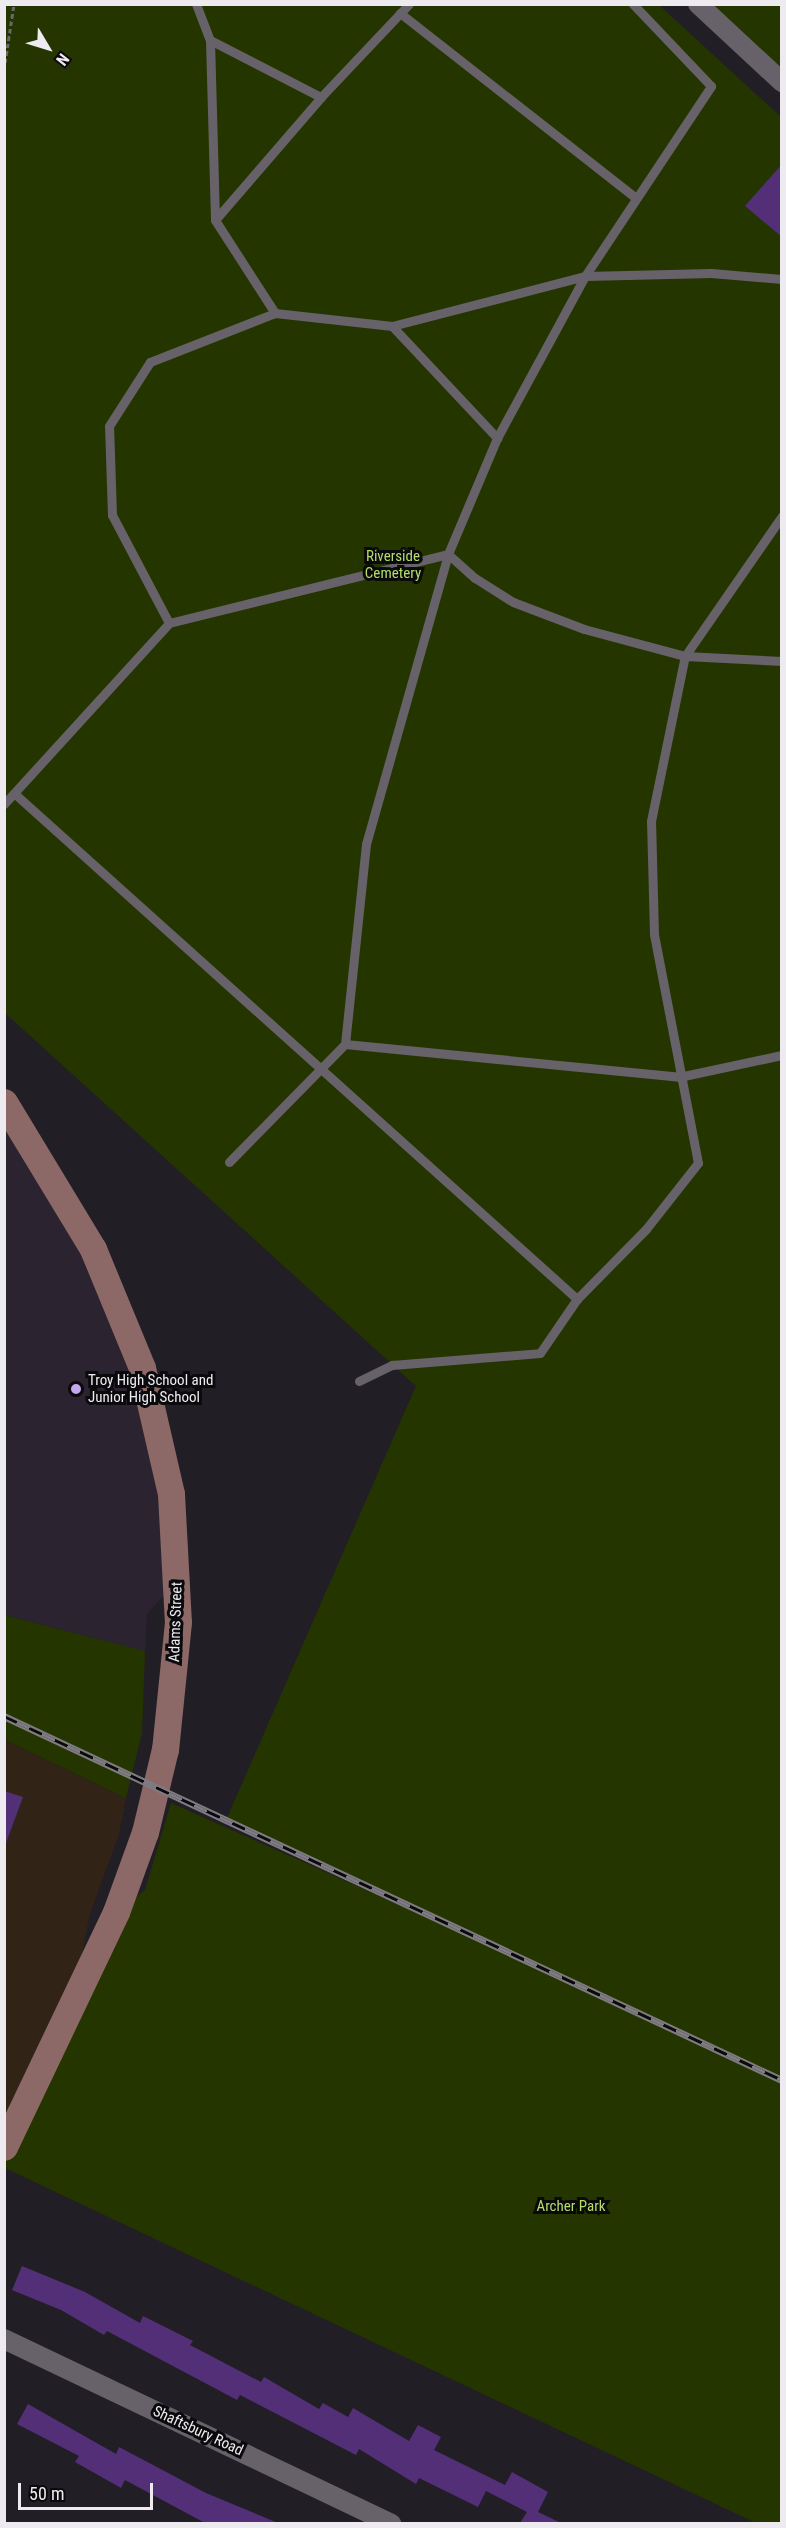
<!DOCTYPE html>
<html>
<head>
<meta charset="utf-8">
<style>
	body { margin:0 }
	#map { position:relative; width:786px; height:2528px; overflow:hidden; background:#221e25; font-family:"Roboto Condensed",sans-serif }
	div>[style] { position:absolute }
	.industrial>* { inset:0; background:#312417 }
	.built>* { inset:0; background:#2b2430 }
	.green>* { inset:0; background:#253500 }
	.building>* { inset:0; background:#522f77 }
	.path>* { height:3px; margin-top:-1.5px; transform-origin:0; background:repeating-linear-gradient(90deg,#69666c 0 4.5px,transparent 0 7.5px) }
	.lane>* { height:9px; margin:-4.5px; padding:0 4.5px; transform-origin:4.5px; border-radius:4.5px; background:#67626a }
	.street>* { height:20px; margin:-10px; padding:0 10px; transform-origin:10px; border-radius:10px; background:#67626a }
	.secondary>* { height:27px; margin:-13.5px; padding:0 13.5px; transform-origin:13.5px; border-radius:13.5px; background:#8c6966 }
	.rail>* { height:7px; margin-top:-3.5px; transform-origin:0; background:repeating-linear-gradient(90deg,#0a090c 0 14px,#7f7b82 0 28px); box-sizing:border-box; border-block:2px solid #7f7b82 }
	.dots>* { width:16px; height:16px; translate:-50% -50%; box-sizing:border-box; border:3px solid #0a090c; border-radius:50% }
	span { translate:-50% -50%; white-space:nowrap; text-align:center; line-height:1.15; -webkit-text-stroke:6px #0a090c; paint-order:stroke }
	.park-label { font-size:15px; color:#b4de6b }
	.poi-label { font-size:15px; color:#eeebf0 }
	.left { translate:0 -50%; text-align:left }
	.street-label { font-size:15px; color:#eeebf0 }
	.frame { position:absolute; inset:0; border:6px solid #eeebf0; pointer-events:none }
	.north { position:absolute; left:18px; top:18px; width:60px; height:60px; -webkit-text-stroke:4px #0a090c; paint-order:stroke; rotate:128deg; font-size:16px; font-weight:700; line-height:24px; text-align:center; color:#eeebf0 }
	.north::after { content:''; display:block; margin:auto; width:21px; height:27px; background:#eeebf0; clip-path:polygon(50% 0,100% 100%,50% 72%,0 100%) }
	.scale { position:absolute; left:18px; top:2483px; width:135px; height:27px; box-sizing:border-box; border:3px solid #eeebf0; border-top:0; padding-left:8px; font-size:18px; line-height:21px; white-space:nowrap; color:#eeebf0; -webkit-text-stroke:4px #0a090c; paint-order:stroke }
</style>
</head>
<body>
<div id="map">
	<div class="industrial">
		<i style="clip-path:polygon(4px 1740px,126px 1798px,119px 1834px,90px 1914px,69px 2016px,4px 2144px)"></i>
	</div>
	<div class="built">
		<i style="clip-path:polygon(4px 1102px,111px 1288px,178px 1580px,147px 1614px,145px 1651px,5px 1615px)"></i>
	</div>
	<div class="green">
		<i style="clip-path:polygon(4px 5px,659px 5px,781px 117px,781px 2523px,756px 2523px,5px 2168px,5px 2147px,116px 1912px,145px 1890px,171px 1803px,635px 2010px,227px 1818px,416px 1386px,5px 1013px)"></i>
		<i style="clip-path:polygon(698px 5px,781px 5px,781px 82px)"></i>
		<i style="clip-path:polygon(4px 1615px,145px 1651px,142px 1733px,126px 1798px,5px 1740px)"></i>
	</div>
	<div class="building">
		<i style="clip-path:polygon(782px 164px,782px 237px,745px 206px)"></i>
		<i style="clip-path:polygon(4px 1791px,23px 1797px,6px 1843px,4px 1843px)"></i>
		<i style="clip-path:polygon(22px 2266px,85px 2292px,140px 2323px,143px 2316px,193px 2341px,190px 2345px,261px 2382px,264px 2377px,319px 2409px,323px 2403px,348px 2417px,353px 2408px,409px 2441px,418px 2425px,441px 2437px,434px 2450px,505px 2485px,512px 2472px,548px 2492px,538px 2512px,561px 2523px,520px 2523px,527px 2512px,486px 2491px,478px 2507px,419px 2478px,416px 2484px,359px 2449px,356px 2455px,240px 2395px,237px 2400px,107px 2331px,104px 2335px,61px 2310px,12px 2290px)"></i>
		<i style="clip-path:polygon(28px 2404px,116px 2454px,119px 2447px,206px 2493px,278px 2523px,205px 2523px,125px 2480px,121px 2488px,75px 2462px,79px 2456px,17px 2424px)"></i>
	</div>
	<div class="path">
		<i style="left:4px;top:70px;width:67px;rotate:-81.4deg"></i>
	</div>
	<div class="lane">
		<i style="left:196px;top:4px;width:39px;rotate:69deg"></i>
		<i style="left:210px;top:40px;width:180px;rotate:88.4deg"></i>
		<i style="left:215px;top:220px;width:111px;rotate:57.2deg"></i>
		<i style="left:400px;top:13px;width:298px;rotate:38.1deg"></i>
		<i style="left:210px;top:40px;width:125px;rotate:27.2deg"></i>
		<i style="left:215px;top:220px;width:162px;rotate:-49.2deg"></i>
		<i style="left:321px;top:97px;width:128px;rotate:-46.6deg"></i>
		<i style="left:392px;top:326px;width:199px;rotate:-14.5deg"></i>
		<i style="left:585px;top:276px;width:126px;rotate:-1.4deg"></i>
		<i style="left:711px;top:273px;width:71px;rotate:4.8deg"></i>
		<i style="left:169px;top:623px;width:122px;rotate:-117.8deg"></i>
		<i style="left:112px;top:515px;width:89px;rotate:-91.9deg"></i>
		<i style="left:109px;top:426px;width:76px;rotate:-57.4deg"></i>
		<i style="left:150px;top:362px;width:134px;rotate:-21.4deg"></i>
		<i style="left:275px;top:313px;width:118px;rotate:6.3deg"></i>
		<i style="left:392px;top:326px;width:154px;rotate:46.8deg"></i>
		<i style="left:15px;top:794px;width:756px;rotate:41.94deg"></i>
		<i style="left:4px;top:804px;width:245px;rotate:-47.6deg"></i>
		<i style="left:169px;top:623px;width:287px;rotate:-13.9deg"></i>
		<i style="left:448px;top:554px;width:126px;rotate:-67.1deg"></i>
		<i style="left:497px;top:438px;width:184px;rotate:-61.5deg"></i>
		<i style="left:585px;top:276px;width:228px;rotate:-56.4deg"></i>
		<i style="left:711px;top:86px;width:113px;rotate:-133.6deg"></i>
		<i style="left:345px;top:1044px;width:336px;rotate:5.6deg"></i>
		<i style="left:679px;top:1077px;width:105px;rotate:-12.1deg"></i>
		<i style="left:229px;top:1162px;width:165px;rotate:-45.5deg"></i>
		<i style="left:345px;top:1044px;width:201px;rotate:-84deg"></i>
		<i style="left:366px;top:844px;width:301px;rotate:-74.2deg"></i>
		<i style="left:448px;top:554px;width:36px;rotate:42deg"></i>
		<i style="left:475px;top:578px;width:45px;rotate:32.3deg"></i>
		<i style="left:513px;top:602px;width:76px;rotate:20.8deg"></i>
		<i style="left:584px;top:629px;width:105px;rotate:15deg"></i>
		<i style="left:685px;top:656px;width:97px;rotate:3deg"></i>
		<i style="left:359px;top:1381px;width:37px;rotate:-26deg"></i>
		<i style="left:392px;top:1365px;width:148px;rotate:-4.6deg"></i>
		<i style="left:540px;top:1353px;width:65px;rotate:-55.6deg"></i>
		<i style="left:577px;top:1299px;width:98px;rotate:-45.4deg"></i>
		<i style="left:646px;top:1229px;width:84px;rotate:-51.8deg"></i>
		<i style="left:698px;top:1163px;width:233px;rotate:-100.9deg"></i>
		<i style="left:654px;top:934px;width:113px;rotate:-91.5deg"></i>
		<i style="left:651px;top:821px;width:168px;rotate:-78.4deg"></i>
		<i style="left:685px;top:656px;width:170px;rotate:-55.3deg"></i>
	</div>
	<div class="street">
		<i style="left:698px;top:4px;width:115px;rotate:42.9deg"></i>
		<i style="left:4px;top:2339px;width:429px;rotate:25.5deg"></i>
	</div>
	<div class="secondary">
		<i style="left:4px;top:1102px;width:172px;rotate:58.8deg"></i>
		<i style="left:93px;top:1249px;width:129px;rotate:67.6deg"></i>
		<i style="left:142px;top:1368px;width:129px;rotate:77deg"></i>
		<i style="left:171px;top:1494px;width:128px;rotate:86.9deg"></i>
		<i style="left:178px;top:1622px;width:128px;rotate:95.8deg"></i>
		<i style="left:165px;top:1749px;width:85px;rotate:103.5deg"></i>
		<i style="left:145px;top:1832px;width:85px;rotate:109.9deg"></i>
		<i style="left:116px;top:1912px;width:260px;rotate:115.5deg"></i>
	</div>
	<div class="rail">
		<i style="left:4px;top:1716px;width:859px;rotate:25.07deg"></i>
	</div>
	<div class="dots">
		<i style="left:76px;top:1389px;background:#c7a6f0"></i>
	</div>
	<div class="park-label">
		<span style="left:393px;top:565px">Riverside<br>Cemetery</span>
		<span style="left:571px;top:2207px">Archer Park</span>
	</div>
	<div class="poi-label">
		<span class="left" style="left:88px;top:1389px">Troy High School and<br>Junior High School</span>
	</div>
	<div class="street-label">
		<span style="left:176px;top:1622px;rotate:-88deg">Adams Street</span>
		<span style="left:198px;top:2431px;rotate:25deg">Shaftsbury Road</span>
	</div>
	<div class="frame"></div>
	<div class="north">N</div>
	<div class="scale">50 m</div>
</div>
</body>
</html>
